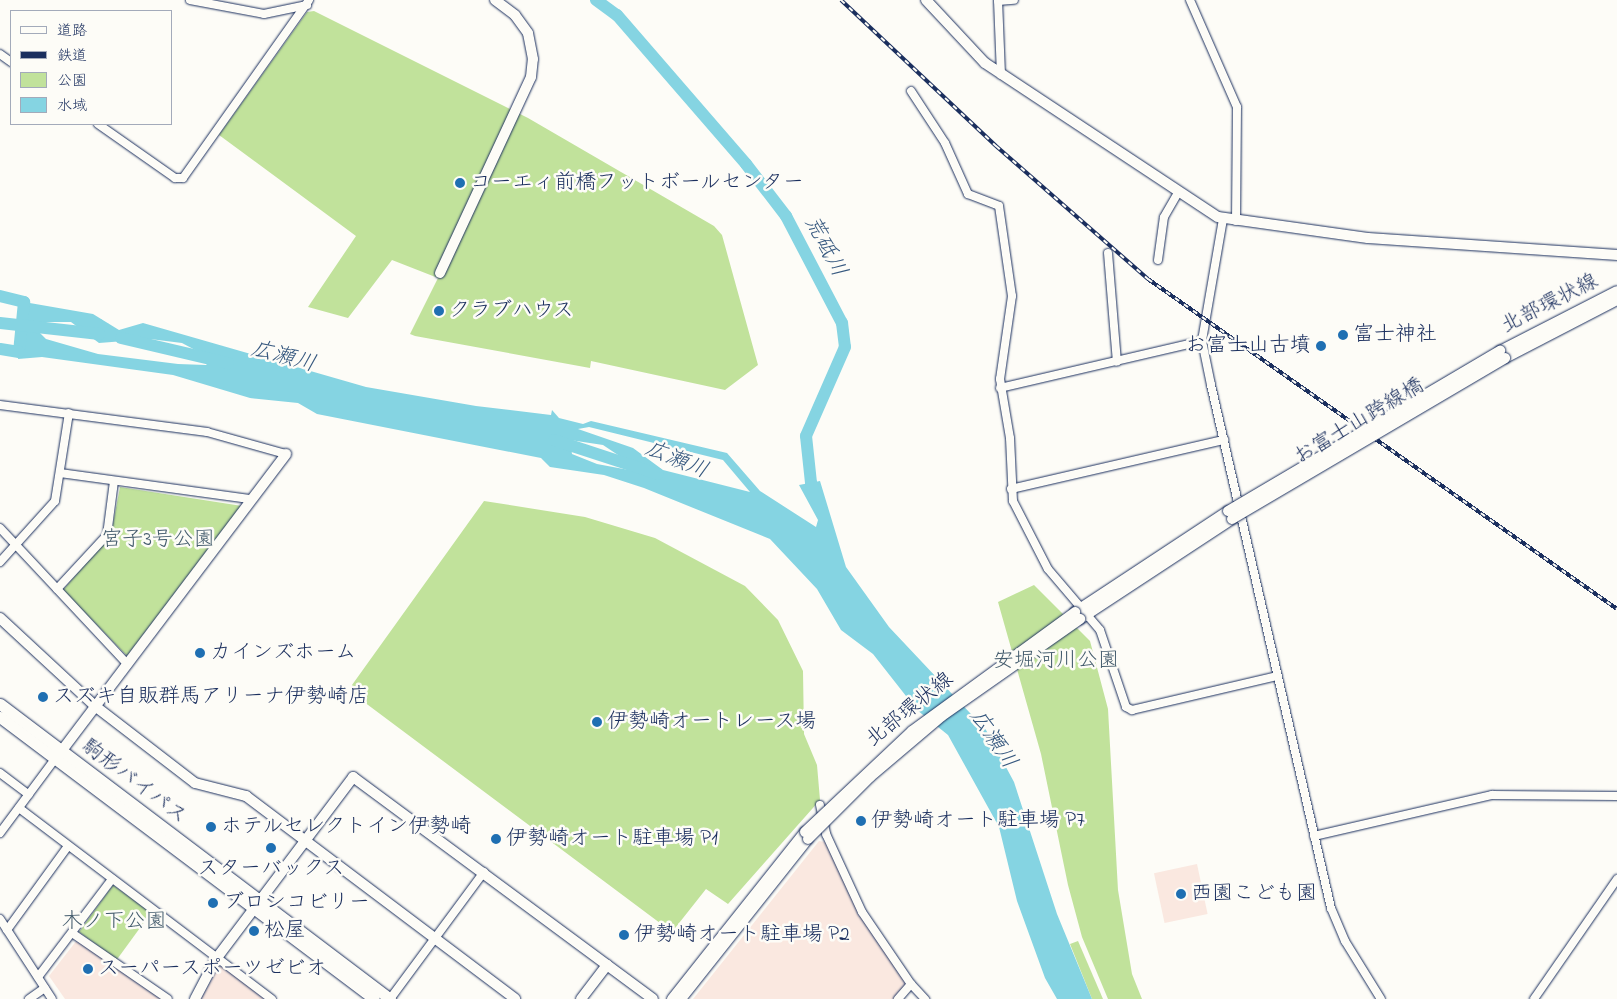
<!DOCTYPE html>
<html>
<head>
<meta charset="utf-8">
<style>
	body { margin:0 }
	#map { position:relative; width:1617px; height:999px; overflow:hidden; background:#fdfcf7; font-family:"Indie Flower","Klee One",sans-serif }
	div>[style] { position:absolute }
	.built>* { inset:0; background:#fae8e0; transform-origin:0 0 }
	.green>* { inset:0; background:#c1e29b; transform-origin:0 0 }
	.water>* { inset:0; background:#85d4e2 }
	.river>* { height:12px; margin:-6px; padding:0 6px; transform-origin:6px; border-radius:6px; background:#85d4e2 }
	.roads { filter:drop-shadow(0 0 1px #1b2f5e) drop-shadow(0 0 1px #1b2f5e) }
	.street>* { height:8px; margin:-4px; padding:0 4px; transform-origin:4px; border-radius:4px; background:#fdfcf7 }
	.secondary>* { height:10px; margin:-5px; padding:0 5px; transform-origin:5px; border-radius:5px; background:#fdfcf7 }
	.primary>* { height:11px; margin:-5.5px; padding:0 5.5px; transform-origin:5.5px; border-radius:5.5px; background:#fdfcf7 }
	.rail>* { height:4px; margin-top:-2px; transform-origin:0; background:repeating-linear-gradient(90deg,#fdfcf7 0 5.5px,#1b2f5e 0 11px); box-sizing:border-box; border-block:1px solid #1b2f5e }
	.bridges { filter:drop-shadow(0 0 1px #1b2f5e) drop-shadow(0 0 1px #1b2f5e) }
	.secondary-bridge>* { height:10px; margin:-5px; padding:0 5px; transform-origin:5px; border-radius:5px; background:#fdfcf7 }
	.dots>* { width:14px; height:14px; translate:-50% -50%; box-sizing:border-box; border:2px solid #fdfcf7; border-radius:50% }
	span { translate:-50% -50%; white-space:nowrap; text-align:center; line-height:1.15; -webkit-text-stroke:5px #fdfcf7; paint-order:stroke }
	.poi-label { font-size:21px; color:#1b2f5e }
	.left { translate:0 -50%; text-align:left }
	.right { translate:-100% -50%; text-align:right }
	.street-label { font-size:21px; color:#1b2f5e }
	.park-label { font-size:21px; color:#445c6d }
	.water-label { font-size:22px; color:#36587f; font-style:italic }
	.legend { position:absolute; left:10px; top:10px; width:162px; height:115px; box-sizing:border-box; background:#fdfcf7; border:1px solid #a3aaba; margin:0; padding:6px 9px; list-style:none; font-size:15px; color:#1b2f5e }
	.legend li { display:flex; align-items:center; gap:10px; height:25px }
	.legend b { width:25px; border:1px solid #a3aaba }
</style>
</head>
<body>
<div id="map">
	<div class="built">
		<i style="clip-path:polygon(819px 841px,825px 842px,859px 911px,907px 983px,894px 999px,693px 999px)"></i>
		<i style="left:1197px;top:864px;width:51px;height:44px;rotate:78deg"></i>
		<i style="clip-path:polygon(77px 940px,163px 999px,65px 999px,49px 976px)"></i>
		<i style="clip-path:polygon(219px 966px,223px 966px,267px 999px,201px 999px)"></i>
	</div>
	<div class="green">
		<i style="clip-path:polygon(314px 11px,528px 118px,714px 226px,722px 235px,758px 365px,725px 390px,591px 361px,590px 368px,415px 336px,410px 334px,438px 278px,392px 260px,348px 318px,308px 307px,356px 236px,219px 135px,307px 12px)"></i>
		<i style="clip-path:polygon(120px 487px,242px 506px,127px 656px,63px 590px,111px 534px)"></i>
		<i style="clip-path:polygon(484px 501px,585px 517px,655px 538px,745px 586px,778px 620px,803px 671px,804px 734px,817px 765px,820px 800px,728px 904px,706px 889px,672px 932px,352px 693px,352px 685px)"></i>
		<i style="clip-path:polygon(1034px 585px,1090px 641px,1108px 709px,1118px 890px,1132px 974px,1142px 999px,1108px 999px,1082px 937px,1068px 885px,1041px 754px,998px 602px)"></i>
		<i style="left:113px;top:885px;width:47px;height:58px;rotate:36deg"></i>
		<i style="clip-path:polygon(1078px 941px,1103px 999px,1092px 999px,1070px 944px)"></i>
	</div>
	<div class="water">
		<i style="clip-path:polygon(evenodd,24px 302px,93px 314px,119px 330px,143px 323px,366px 387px,476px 406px,551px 415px,552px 410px,559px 418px,583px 424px,591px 421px,727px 453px,760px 491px,816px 527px,818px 520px,799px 485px,820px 481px,846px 567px,889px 627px,986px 730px,1014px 782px,1057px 914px,1092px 999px,1057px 999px,1045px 978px,1017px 901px,999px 827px,948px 735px,917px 710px,873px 654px,841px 630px,817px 589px,770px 539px,644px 488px,604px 475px,550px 467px,541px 458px,317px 414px,298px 403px,250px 398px,173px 375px,42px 357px,18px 359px,24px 302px,45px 322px,71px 322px,99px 343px,150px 339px,182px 343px,212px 359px,206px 365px,178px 364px,98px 354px,46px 339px,39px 332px,45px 322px,24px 302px,589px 427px,723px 460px,750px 492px,663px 470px,633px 448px,578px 429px,589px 427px,24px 302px,570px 440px,603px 445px,645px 473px,597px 464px,572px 454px,570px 440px)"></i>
	</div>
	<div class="river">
		<i style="left:596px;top:0;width:26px;rotate:36deg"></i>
		<i style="left:617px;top:15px;width:197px;rotate:49.1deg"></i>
		<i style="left:746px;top:164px;width:66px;rotate:52.4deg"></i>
		<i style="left:786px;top:216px;width:121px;rotate:62.4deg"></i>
		<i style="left:842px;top:323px;width:24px;rotate:83deg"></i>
		<i style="left:845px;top:347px;width:97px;rotate:113.7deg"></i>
		<i style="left:806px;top:436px;width:47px;rotate:83.9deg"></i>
		<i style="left:811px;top:483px;width:17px;rotate:69deg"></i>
		<i style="left:0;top:296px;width:25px;rotate:14deg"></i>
		<i style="left:24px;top:302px;width:50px;rotate:95.7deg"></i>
		<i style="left:19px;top:352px;width:19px;rotate:-171deg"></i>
		<i style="left:0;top:323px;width:100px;rotate:6.3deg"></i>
		<i style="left:121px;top:338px;width:110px;rotate:13.2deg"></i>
		<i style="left:554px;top:440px;width:109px;rotate:18.1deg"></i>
	</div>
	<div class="roads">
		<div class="street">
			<i style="left:190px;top:0;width:75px;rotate:10.7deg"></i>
			<i style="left:264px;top:14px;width:44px;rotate:-11.8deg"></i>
			<i style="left:998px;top:0;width:75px;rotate:87.7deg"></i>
			<i style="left:1190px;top:0;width:117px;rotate:66.3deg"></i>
			<i style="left:1237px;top:107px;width:114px;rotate:90.5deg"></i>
			<i style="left:998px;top:1px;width:16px;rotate:-4deg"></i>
			<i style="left:0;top:54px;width:14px;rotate:36deg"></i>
			<i style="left:911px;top:91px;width:62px;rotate:56.8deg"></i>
			<i style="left:945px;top:143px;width:56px;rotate:65.7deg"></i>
			<i style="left:968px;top:194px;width:33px;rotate:21deg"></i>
			<i style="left:999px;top:206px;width:91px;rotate:81.8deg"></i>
			<i style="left:1012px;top:296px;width:84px;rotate:98.2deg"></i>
			<i style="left:1000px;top:379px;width:60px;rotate:80.4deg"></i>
			<i style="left:1010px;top:438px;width:63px;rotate:87.3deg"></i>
			<i style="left:1013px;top:501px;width:76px;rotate:62.8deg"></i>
			<i style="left:1048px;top:569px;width:80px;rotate:49.6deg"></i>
			<i style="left:1100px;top:630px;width:81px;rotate:71.3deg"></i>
			<i style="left:1126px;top:707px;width:7px;rotate:27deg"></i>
			<i style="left:1132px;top:710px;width:149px;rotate:-13.2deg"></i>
			<i style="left:98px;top:124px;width:94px;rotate:35deg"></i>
			<i style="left:175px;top:178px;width:8px"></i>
			<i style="left:183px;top:178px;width:218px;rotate:-54.7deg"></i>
			<i style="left:1223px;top:219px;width:124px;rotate:99.8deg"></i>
			<i style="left:1202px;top:341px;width:45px;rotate:78.4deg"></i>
			<i style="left:1211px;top:385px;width:537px;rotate:77.08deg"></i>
			<i style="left:1331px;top:908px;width:36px;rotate:67deg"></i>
			<i style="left:1345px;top:941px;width:68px;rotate:58.2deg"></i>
			<i style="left:1108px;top:253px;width:109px;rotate:85.3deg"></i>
			<i style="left:1158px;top:260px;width:43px;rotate:-82.1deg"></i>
			<i style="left:1164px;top:217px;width:30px;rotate:-60deg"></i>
			<i style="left:1000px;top:388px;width:207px;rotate:-13.1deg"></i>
			<i style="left:0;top:405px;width:209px;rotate:7.4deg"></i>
			<i style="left:207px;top:432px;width:82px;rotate:15.6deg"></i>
			<i style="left:60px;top:473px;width:193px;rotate:7.8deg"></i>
			<i style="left:1011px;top:489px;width:219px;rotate:-13deg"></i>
			<i style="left:0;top:528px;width:187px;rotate:46.9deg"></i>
			<i style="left:0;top:562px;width:82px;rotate:-48deg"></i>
			<i style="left:55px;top:501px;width:89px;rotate:-81deg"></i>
			<i style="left:57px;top:589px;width:74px;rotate:-47.2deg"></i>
			<i style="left:107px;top:535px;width:54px;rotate:-82.6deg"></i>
			<i style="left:0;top:773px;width:36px;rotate:37deg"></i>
			<i style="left:820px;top:805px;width:30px;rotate:78deg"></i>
			<i style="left:826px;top:834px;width:86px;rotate:65.2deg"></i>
			<i style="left:862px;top:912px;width:87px;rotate:55.8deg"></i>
			<i style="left:911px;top:984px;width:20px;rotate:131deg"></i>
			<i style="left:19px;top:808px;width:317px;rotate:37.1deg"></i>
			<i style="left:0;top:833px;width:92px;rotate:-53.4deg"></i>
			<i style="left:1314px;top:836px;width:183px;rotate:-13deg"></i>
			<i style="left:1492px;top:795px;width:125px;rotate:0.5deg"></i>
			<i style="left:0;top:919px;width:95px;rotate:57deg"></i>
			<i style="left:7px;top:930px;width:104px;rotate:-54deg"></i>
			<i style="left:72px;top:933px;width:116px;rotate:34.5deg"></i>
			<i style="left:38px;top:977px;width:123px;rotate:-52.9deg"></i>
			<i style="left:911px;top:984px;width:21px;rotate:47deg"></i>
			<i style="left:29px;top:999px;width:19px;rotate:-35deg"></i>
			<i style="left:390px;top:999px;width:158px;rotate:-53.5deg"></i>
			<i style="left:1534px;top:999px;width:146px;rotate:-55.3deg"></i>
		</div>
		<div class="secondary">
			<i style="left:926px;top:0;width:86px;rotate:46.9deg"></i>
			<i style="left:985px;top:63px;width:279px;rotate:33.5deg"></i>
			<i style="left:1218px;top:217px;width:151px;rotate:8deg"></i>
			<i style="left:1368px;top:238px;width:250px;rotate:3.9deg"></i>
			<i style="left:440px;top:273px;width:216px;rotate:-65.1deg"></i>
			<i style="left:531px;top:77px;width:18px;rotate:-84deg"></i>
			<i style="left:533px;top:59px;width:26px;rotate:-101deg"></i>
			<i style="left:528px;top:33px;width:22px;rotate:-126deg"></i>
			<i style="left:515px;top:15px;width:25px;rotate:-143deg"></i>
			<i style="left:1500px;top:351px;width:131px;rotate:-27.1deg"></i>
			<i style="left:1505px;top:358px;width:126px;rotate:-27.4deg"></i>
			<i style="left:1075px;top:612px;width:183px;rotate:-33.4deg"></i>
			<i style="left:0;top:618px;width:129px;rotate:42.8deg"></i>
			<i style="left:95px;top:706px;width:126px;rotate:37.6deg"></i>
			<i style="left:195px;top:783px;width:53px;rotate:14.3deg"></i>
			<i style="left:246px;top:796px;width:337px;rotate:37deg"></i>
			<i style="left:1080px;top:619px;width:182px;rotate:-33.3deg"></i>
			<i style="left:57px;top:757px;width:380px;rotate:-52.9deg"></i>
			<i style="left:195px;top:999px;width:45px;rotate:-62.3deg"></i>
			<i style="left:216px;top:959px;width:228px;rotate:-53deg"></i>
			<i style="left:353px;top:777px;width:373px;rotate:36.5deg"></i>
			<i style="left:581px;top:999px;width:43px;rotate:-52.6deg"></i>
			<i style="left:672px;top:999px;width:213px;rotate:-51.5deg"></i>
			<i style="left:681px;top:999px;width:204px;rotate:-51.6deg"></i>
		</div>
		<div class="primary">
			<i style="left:0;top:704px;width:489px;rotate:37.1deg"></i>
			<i style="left:0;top:717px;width:468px;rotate:37deg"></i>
		</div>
	</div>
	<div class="rail">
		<i style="left:841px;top:0;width:213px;rotate:43.3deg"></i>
		<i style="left:996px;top:146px;width:202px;rotate:41.2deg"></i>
		<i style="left:1148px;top:279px;width:573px;rotate:35.13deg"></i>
	</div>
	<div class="bridges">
		<div class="secondary-bridge">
			<i style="left:1228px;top:511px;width:316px;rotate:-30.5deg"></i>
			<i style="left:1232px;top:519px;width:317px;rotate:-30.5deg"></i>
			<i style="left:805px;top:832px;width:147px;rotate:-43.3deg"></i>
			<i style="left:912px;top:731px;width:202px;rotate:-36.1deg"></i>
			<i style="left:808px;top:839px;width:88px;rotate:-45deg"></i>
			<i style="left:870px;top:777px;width:94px;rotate:-40.3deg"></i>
			<i style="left:942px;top:716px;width:169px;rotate:-35.1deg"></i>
		</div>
	</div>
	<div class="dots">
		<i style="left:460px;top:183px;background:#1f6fb2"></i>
		<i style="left:439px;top:311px;background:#1f6fb2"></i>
		<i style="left:1343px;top:335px;background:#1f6fb2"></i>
		<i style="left:1321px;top:346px;background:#1f6fb2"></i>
		<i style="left:200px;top:653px;background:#1f6fb2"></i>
		<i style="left:43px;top:697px;background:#1f6fb2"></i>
		<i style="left:597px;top:722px;background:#1f6fb2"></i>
		<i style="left:861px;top:821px;background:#1f6fb2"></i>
		<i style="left:211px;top:827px;background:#1f6fb2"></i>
		<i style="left:496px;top:839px;background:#1f6fb2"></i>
		<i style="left:271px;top:848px;background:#1f6fb2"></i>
		<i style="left:1181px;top:894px;background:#1f6fb2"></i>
		<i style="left:213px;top:903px;background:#1f6fb2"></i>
		<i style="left:254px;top:931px;background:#1f6fb2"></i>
		<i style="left:624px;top:935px;background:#1f6fb2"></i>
		<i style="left:88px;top:969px;background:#1f6fb2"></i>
	</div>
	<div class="poi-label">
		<span class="left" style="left:470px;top:183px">コーエィ前橋フットボールセンター</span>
		<span class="left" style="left:449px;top:311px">クラブハウス</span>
		<span class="left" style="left:1353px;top:335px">富士神社</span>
		<span class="right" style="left:1311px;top:346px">お富士山古墳</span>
		<span class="left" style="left:210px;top:653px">カインズホーム</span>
		<span class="left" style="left:53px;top:697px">スズキ自販群馬アリーナ伊勢崎店</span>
		<span class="left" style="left:607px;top:722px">伊勢崎オートレース場</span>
		<span class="left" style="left:871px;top:821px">伊勢崎オート駐車場 P7</span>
		<span class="left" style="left:221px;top:827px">ホテルセレクトイン伊勢崎</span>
		<span class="left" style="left:506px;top:839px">伊勢崎オート駐車場 P1</span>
		<span style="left:271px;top:869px">スターバックス</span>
		<span class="left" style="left:1191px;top:894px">西園こども園</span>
		<span class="left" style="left:223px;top:903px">ブロンコビリー</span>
		<span class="left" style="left:264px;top:931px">松屋</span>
		<span class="left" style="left:634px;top:935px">伊勢崎オート駐車場 P2</span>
		<span class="left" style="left:98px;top:969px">スーパースポーツゼビオ</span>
	</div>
	<div class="street-label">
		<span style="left:1550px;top:304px;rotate:-27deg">北部環状線</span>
		<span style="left:1359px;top:422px;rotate:-31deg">お富士山跨線橋</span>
		<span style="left:910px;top:710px;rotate:-39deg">北部環状線</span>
		<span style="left:134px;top:782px;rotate:37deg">駒形バイパス</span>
	</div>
	<div class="park-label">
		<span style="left:158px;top:540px">宮子3号公園</span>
		<span style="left:1056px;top:661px">安堀河川公園</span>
		<span style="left:114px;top:922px">木ノ下公園</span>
	</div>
	<div class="water-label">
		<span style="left:824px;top:247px;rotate:62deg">荒砥川</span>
		<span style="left:283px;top:358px;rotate:15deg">広瀬川</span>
		<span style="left:676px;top:461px;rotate:22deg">広瀬川</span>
		<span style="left:992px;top:740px;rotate:56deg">広瀬川</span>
	</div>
	<ul class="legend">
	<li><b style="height:6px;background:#fdfcf7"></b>道路</li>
	<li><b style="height:6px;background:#1b2f5e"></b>鉄道</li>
	<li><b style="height:14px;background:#c1e29b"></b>公園</li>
	<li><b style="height:14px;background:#85d4e2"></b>水域</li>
	</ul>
</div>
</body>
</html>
